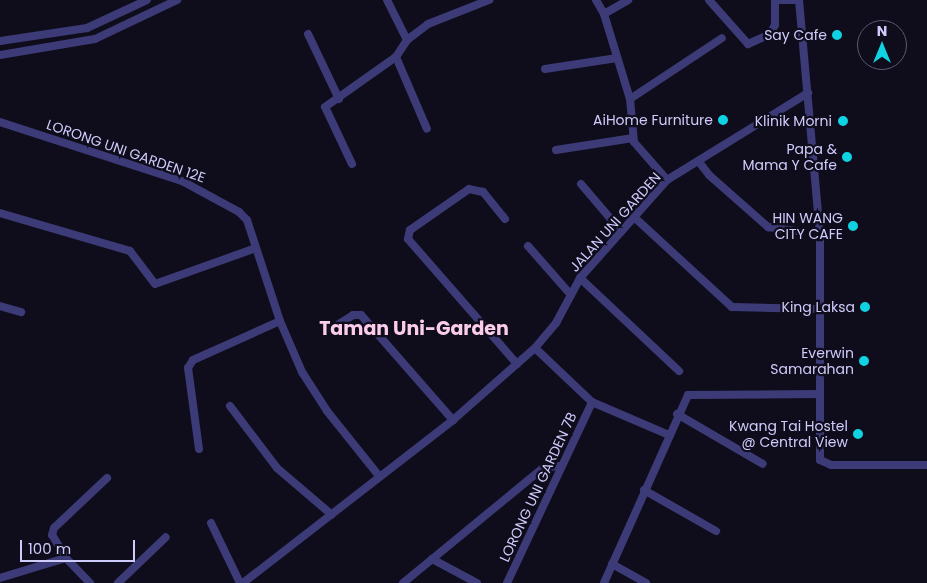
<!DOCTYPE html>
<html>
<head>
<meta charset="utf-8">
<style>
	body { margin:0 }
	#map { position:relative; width:927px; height:583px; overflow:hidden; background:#0f0d1c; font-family:Poppins,sans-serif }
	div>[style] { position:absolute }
	.street>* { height:8px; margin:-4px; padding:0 4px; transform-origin:4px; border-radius:4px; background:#3c3b78 }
	.dots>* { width:14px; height:14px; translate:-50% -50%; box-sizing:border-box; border:2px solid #0f0d1c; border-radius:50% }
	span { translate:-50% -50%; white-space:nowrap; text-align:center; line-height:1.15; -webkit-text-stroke:4.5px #0f0d1c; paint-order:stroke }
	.poi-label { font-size:14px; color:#cfcbfb }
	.right { translate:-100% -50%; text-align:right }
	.street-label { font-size:14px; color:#cfcbfb }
	.district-label { font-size:19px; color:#fccdeb; font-weight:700 }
	.north { position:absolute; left:857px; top:20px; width:50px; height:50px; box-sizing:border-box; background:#0f0d1c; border:1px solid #5c5975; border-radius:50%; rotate:0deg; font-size:14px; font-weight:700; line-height:20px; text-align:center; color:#cfcbfb }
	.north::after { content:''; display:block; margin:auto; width:18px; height:22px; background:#0fd2e3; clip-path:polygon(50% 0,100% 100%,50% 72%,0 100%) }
	.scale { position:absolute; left:20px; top:540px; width:115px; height:22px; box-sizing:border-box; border:2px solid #cfcbfb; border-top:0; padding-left:6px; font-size:15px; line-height:18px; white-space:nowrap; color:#cfcbfb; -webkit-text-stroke:4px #0f0d1c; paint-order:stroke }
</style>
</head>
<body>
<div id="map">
	<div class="street">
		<i style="left:387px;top:0;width:45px;rotate:63.4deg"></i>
		<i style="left:596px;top:0;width:16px;rotate:60deg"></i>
		<i style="left:604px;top:14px;width:89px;rotate:73deg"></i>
		<i style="left:630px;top:99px;width:43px;rotate:84.7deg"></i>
		<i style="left:634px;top:142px;width:50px;rotate:49deg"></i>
		<i style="left:709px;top:0;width:59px;rotate:48.4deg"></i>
		<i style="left:748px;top:44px;width:24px;rotate:-24deg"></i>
		<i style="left:770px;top:34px;width:10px;rotate:-61deg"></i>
		<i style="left:775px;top:25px;width:25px;rotate:-90deg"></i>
		<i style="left:779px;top:0;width:20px"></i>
		<i style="left:799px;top:0;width:238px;rotate:84.9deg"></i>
		<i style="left:820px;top:237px;width:223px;rotate:90deg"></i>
		<i style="left:820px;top:460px;width:12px;rotate:24deg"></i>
		<i style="left:831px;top:465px;width:96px"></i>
		<i style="left:604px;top:14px;width:28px;rotate:-30deg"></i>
		<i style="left:308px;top:34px;width:72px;rotate:64.5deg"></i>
		<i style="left:0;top:41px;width:88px;rotate:-8.5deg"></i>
		<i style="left:87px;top:28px;width:66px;rotate:-25deg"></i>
		<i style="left:0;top:55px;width:96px;rotate:-9.6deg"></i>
		<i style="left:95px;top:39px;width:91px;rotate:-25.4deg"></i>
		<i style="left:396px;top:57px;width:78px;rotate:66.7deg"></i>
		<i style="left:545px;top:69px;width:73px;rotate:-8.7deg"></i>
		<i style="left:630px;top:99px;width:110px;rotate:-33.5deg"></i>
		<i style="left:0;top:122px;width:191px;rotate:18deg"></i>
		<i style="left:182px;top:181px;width:65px;rotate:28.5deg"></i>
		<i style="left:239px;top:212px;width:11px;rotate:45deg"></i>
		<i style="left:247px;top:220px;width:106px;rotate:71.9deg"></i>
		<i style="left:280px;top:321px;width:56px;rotate:66.7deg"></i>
		<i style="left:302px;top:372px;width:46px;rotate:57.3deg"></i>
		<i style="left:327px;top:411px;width:83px;rotate:51.3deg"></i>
		<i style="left:556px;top:150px;width:78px;rotate:-8.9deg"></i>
		<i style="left:699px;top:162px;width:16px;rotate:52deg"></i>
		<i style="left:709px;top:175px;width:79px;rotate:41.4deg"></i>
		<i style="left:768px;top:227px;width:29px;rotate:8deg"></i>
		<i style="left:352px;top:164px;width:63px;rotate:-115.3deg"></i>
		<i style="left:325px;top:107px;width:87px;rotate:-35.2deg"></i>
		<i style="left:396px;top:57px;width:20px;rotate:-57deg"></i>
		<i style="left:407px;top:40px;width:26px;rotate:-37deg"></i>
		<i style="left:428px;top:24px;width:66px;rotate:-21.5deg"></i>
		<i style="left:581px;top:184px;width:62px;rotate:49.6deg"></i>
		<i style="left:0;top:213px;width:135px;rotate:16.3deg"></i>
		<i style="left:130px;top:251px;width:41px;rotate:52.9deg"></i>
		<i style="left:155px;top:284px;width:107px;rotate:-19.6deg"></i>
		<i style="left:634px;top:217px;width:133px;rotate:42.6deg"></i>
		<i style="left:732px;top:307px;width:88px;rotate:1.3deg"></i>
		<i style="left:505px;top:219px;width:35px;rotate:-129deg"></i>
		<i style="left:483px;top:192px;width:14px;rotate:-168deg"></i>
		<i style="left:469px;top:189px;width:72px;rotate:145.2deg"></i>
		<i style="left:410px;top:230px;width:9px;rotate:103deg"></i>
		<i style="left:408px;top:239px;width:166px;rotate:48.9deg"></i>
		<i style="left:528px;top:246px;width:65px;rotate:48.7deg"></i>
		<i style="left:580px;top:278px;width:136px;rotate:43.2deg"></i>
		<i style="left:0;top:306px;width:22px;rotate:16deg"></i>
		<i style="left:331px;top:329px;width:26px;rotate:-32deg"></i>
		<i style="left:353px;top:315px;width:8px"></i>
		<i style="left:361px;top:315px;width:140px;rotate:48.8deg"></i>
		<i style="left:535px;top:348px;width:79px;rotate:43.5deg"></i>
		<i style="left:592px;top:402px;width:84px;rotate:23.2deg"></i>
		<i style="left:230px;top:406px;width:78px;rotate:52.8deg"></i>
		<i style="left:277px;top:468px;width:72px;rotate:40.5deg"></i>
		<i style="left:677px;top:414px;width:99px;rotate:30.2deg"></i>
		<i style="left:199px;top:449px;width:82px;rotate:-97.7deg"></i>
		<i style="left:188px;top:368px;width:9px;rotate:-58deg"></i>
		<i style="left:193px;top:360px;width:95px;rotate:-24.1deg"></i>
		<i style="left:644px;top:490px;width:83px;rotate:29.7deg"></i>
		<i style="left:211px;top:523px;width:67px;rotate:64.2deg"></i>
		<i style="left:432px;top:559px;width:51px;rotate:28.1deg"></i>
		<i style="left:612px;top:564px;width:39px;rotate:29deg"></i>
		<i style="left:0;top:578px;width:69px;rotate:-16.9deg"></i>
		<i style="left:90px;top:583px;width:35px;rotate:-134deg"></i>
		<i style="left:66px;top:558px;width:27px;rotate:-121deg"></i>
		<i style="left:52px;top:535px;width:7px;rotate:-74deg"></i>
		<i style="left:54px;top:528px;width:73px;rotate:-43.3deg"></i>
		<i style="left:118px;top:583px;width:66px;rotate:-43.8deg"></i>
		<i style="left:243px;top:583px;width:266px;rotate:-37.8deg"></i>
		<i style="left:453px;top:420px;width:109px;rotate:-41.3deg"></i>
		<i style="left:535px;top:348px;width:33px;rotate:-50deg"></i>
		<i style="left:556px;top:323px;width:51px;rotate:-61.9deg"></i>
		<i style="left:580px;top:278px;width:131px;rotate:-48.4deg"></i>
		<i style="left:667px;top:180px;width:166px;rotate:-31.7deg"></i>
		<i style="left:403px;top:583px;width:181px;rotate:-39.4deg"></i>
		<i style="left:543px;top:468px;width:16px;rotate:-7deg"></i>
		<i style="left:507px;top:583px;width:200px;rotate:-64.8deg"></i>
		<i style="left:604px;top:583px;width:206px;rotate:-65.9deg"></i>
		<i style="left:688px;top:395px;width:131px;rotate:-0.4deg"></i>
	</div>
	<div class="dots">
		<i style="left:837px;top:35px;background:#0fd2e3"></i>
		<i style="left:723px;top:120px;background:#0fd2e3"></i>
		<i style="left:843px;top:121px;background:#0fd2e3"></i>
		<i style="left:847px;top:157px;background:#0fd2e3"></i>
		<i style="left:853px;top:226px;background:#0fd2e3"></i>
		<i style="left:865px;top:307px;background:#0fd2e3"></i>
		<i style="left:864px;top:361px;background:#0fd2e3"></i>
		<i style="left:858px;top:434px;background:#0fd2e3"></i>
	</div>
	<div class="poi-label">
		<span class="right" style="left:827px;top:35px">Say Cafe</span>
		<span class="right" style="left:713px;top:120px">AiHome Furniture</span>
		<span class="right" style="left:832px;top:121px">Klinik Morni</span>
		<span class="right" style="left:837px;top:157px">Papa &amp;<br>Mama Y Cafe</span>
		<span class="right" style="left:843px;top:226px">HIN WANG<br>CITY CAFE</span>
		<span class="right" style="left:855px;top:307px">King Laksa</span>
		<span class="right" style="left:854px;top:361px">Everwin<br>Samarahan</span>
		<span class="right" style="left:848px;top:434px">Kwang Tai Hostel<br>@ Central View</span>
	</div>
	<div class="street-label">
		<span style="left:126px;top:151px;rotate:19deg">LORONG UNI GARDEN 12E</span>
		<span style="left:615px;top:222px;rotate:-48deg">JALAN UNI GARDEN</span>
		<span style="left:538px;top:487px;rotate:-65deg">LORONG UNI GARDEN 7B</span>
	</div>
	<div class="district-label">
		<span style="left:414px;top:329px">Taman Uni-Garden</span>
	</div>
	<div class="north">N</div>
	<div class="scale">100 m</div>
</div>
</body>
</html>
